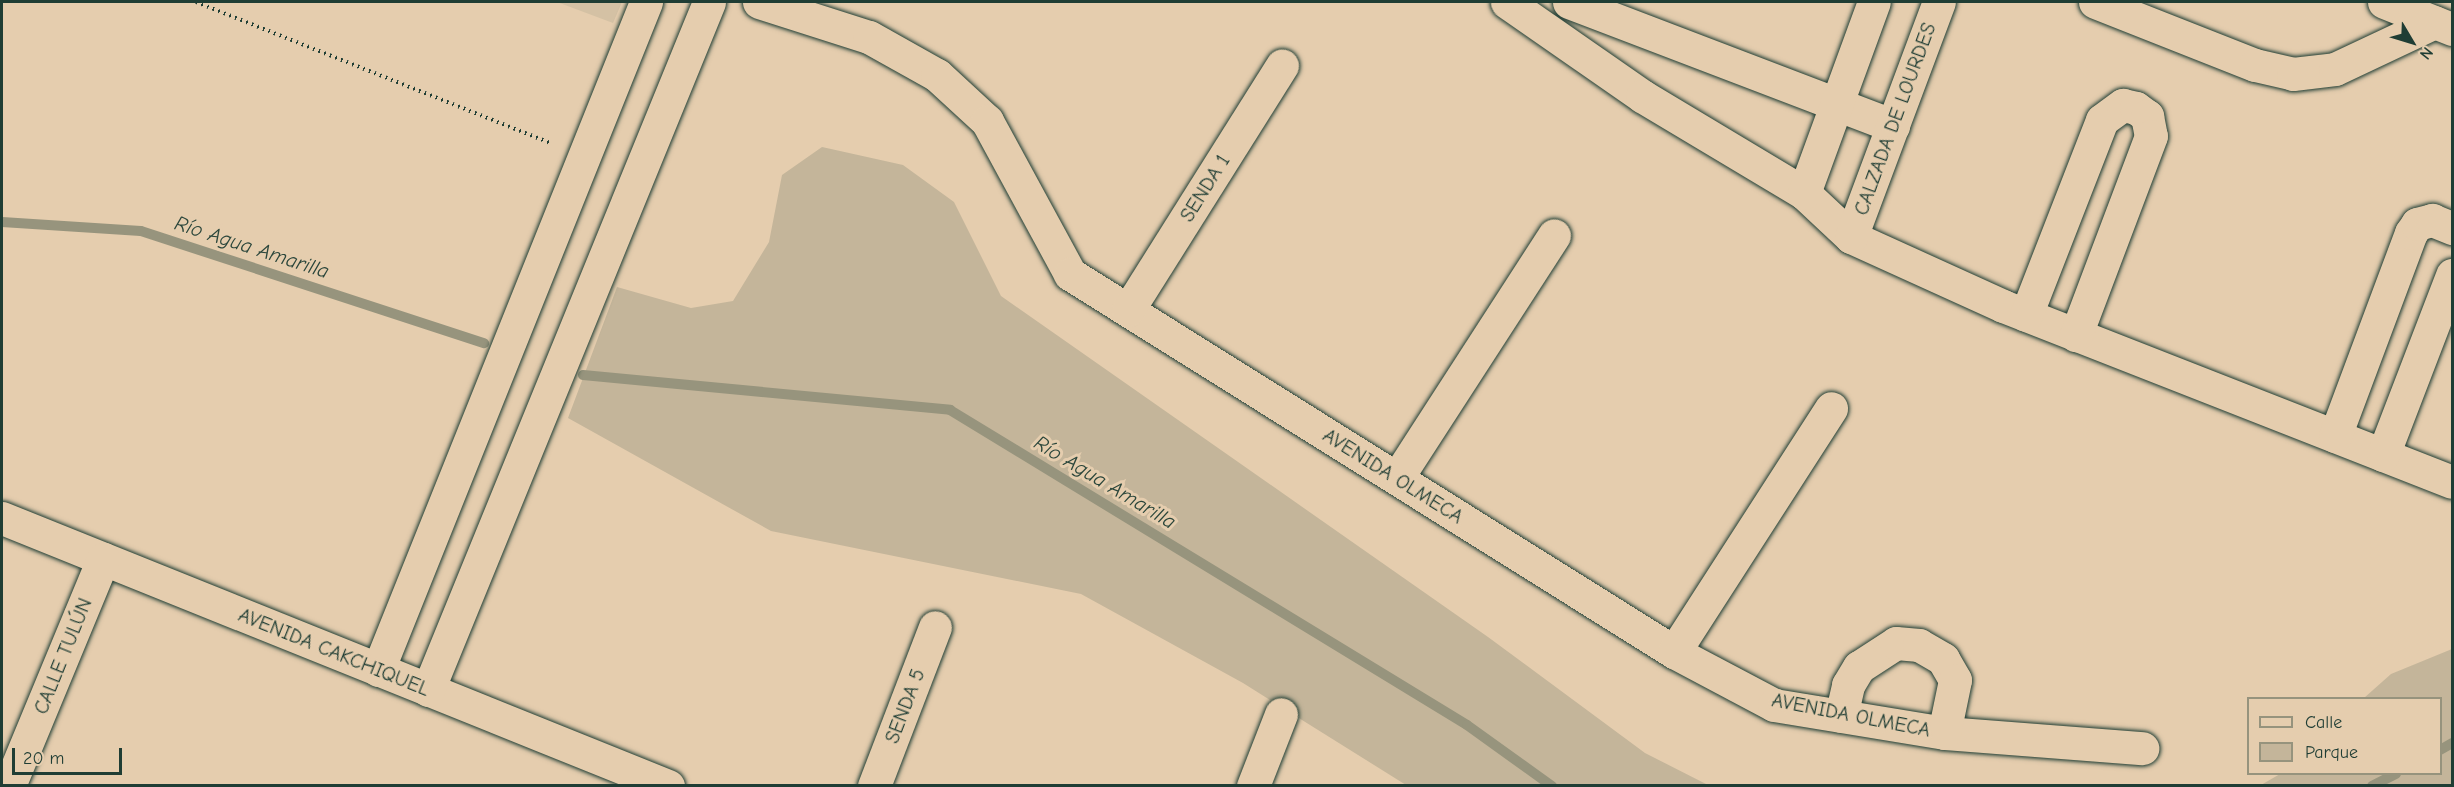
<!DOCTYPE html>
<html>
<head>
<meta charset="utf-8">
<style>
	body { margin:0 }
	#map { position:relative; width:2454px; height:787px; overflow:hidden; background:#e5cdae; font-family:"Comic Neue",sans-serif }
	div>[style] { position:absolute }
	.built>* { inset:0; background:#d4c1a4 }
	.green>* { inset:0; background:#c4b59a }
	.stream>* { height:10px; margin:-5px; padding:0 5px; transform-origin:5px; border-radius:5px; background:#97947d }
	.path>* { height:4px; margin-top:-2px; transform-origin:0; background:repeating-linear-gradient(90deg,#1f3d34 0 1.5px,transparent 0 6px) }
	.roads { filter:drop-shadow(0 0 2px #1f3d34) drop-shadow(0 0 2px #1f3d34) }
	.minor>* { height:33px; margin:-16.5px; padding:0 16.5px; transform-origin:16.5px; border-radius:16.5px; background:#e5cdae }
	.trunk>* { height:33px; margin:-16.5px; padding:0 16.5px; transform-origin:16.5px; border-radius:16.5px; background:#e5cdae }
	span { translate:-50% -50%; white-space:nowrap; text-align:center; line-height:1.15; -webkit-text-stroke:6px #e5cdae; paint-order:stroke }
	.street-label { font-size:20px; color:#1f3d34 }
	.water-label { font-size:21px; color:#2b463b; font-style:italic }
	.frame { position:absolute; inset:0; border:3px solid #1f3d34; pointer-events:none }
	.legend { position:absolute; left:2247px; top:697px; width:195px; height:78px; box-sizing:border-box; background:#e5cdae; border:2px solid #96937d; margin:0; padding:8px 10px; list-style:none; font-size:18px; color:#1f3d34 }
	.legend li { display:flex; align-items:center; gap:12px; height:30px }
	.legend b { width:30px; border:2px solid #96937d }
	.north { position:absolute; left:2382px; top:12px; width:60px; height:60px; -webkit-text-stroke:4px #e5cdae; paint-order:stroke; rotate:128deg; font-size:16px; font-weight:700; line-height:24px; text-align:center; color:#1f3d34 }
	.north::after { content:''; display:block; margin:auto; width:21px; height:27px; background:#1f3d34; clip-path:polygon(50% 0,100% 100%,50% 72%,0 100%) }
	.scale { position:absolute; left:12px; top:748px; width:110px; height:27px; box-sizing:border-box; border:3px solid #1f3d34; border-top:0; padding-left:8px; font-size:18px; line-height:21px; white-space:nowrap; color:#1f3d34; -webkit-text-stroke:4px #e5cdae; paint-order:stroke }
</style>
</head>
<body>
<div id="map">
	<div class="built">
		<i style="clip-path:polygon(557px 2px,622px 2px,613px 23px)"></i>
	</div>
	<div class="green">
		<i style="clip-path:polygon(822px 147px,903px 165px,954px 202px,1001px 296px,1488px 637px,1645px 753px,1708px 785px,1406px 785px,1243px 683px,1081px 594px,771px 531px,568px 418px,617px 287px,691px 308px,733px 301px,769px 242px,782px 175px)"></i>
		<i style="clip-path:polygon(2452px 649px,2452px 785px,2261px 785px,2280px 774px,2440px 774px,2440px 698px,2364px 698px,2391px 674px)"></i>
	</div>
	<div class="stream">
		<i style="left:2px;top:222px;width:139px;rotate:3.7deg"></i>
		<i style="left:141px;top:231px;width:361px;rotate:18.1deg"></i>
		<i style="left:583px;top:375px;width:369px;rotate:5.4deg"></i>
		<i style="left:950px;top:410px;width:605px;rotate:31.35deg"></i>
		<i style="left:1467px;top:725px;width:105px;rotate:35.7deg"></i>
		<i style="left:2440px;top:750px;width:14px;rotate:-30deg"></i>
		<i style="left:2372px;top:786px;width:27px;rotate:-27deg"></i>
	</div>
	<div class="path">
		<i style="left:196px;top:2px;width:383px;rotate:21.7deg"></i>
	</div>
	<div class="roads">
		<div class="minor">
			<i style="left:759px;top:2px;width:115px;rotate:17.7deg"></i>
			<i style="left:869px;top:37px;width:78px;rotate:29.2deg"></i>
			<i style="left:937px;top:75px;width:68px;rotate:42.6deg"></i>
			<i style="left:987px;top:121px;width:174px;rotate:61.5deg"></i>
			<i style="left:1070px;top:274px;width:713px;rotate:32.04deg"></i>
			<i style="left:1674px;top:652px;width:113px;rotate:27.9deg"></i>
			<i style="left:1774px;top:705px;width:173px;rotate:9.3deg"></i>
			<i style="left:1945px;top:733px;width:198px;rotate:4.4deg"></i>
			<i style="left:1507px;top:2px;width:165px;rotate:34.8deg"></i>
			<i style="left:1642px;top:96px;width:189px;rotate:30.9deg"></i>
			<i style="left:1804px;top:193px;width:64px;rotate:43.1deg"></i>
			<i style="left:1851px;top:237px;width:167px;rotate:24.4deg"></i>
			<i style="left:2003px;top:306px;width:482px;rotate:21.4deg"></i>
			<i style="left:1569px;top:2px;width:347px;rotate:20.9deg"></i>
			<i style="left:2095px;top:2px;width:172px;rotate:21.5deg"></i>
			<i style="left:2255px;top:65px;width:39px;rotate:13deg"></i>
			<i style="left:2293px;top:74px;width:42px;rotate:-6.8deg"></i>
			<i style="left:2335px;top:69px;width:110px;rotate:-25.2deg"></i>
			<i style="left:1804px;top:193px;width:203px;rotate:-69.9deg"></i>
			<i style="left:1851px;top:237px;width:251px;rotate:-69.5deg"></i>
			<i style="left:1128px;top:310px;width:289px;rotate:-57.8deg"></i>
			<i style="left:2026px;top:315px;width:209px;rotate:-68.7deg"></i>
			<i style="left:2102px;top:120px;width:26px;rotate:-36deg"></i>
			<i style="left:2123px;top:105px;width:13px;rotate:13deg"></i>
			<i style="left:2136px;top:108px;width:14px;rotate:36deg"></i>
			<i style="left:2147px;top:116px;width:20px;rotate:79deg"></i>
			<i style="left:2151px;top:136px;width:213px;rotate:110.7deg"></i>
			<i style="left:2335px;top:436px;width:217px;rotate:-69.5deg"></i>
			<i style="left:2411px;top:233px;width:11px;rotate:-56deg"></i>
			<i style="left:2417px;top:224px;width:16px;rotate:-15deg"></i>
			<i style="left:2432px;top:220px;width:22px;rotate:22deg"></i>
			<i style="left:2383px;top:455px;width:193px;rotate:-69deg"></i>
			<i style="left:1397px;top:478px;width:289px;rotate:-57.1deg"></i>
			<i style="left:2px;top:518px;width:718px;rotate:21.92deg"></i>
			<i style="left:1674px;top:652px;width:290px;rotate:-57.2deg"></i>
			<i style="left:378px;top:670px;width:720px;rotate:-68.14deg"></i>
			<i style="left:428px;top:690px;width:743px;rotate:-67.78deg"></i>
			<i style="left:1841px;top:716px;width:32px;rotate:-77deg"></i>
			<i style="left:1848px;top:685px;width:21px;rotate:-59deg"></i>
			<i style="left:1859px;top:667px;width:44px;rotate:-33deg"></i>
			<i style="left:1896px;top:643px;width:23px;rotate:5deg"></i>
			<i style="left:1919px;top:645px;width:28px;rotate:30deg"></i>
			<i style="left:1943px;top:659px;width:24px;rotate:60deg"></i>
			<i style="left:1955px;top:680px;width:54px;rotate:101.7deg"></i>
			<i style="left:9px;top:786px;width:246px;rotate:-67.5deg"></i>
			<i style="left:874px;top:786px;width:170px;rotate:-69deg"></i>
			<i style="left:1253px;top:786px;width:77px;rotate:-68.7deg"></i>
		</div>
		<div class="trunk">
			<i style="left:2384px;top:2px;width:73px;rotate:21.7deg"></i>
		</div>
	</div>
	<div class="street-label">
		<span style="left:1895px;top:119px;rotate:-70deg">CALZADA DE LOURDES</span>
		<span style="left:1205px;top:188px;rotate:-58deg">SENDA 1</span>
		<span style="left:1393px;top:476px;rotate:32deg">AVENIDA OLMECA</span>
		<span style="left:334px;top:652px;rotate:22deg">AVENIDA CAKCHIQUEL</span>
		<span style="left:63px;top:656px;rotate:-68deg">CALLE TULÚN</span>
		<span style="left:905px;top:706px;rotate:-69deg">SENDA 5</span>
		<span style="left:1851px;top:715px;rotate:11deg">AVENIDA OLMECA</span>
	</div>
	<div class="water-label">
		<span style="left:252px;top:247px;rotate:18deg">Río Agua Amarilla</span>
		<span style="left:1105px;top:482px;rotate:31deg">Río Agua Amarilla</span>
	</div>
	<div class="frame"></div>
	<ul class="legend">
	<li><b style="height:8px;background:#e5cdae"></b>Calle</li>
	<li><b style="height:16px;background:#c4b59a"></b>Parque</li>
	</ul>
	<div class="north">N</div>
	<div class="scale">20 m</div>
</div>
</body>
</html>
